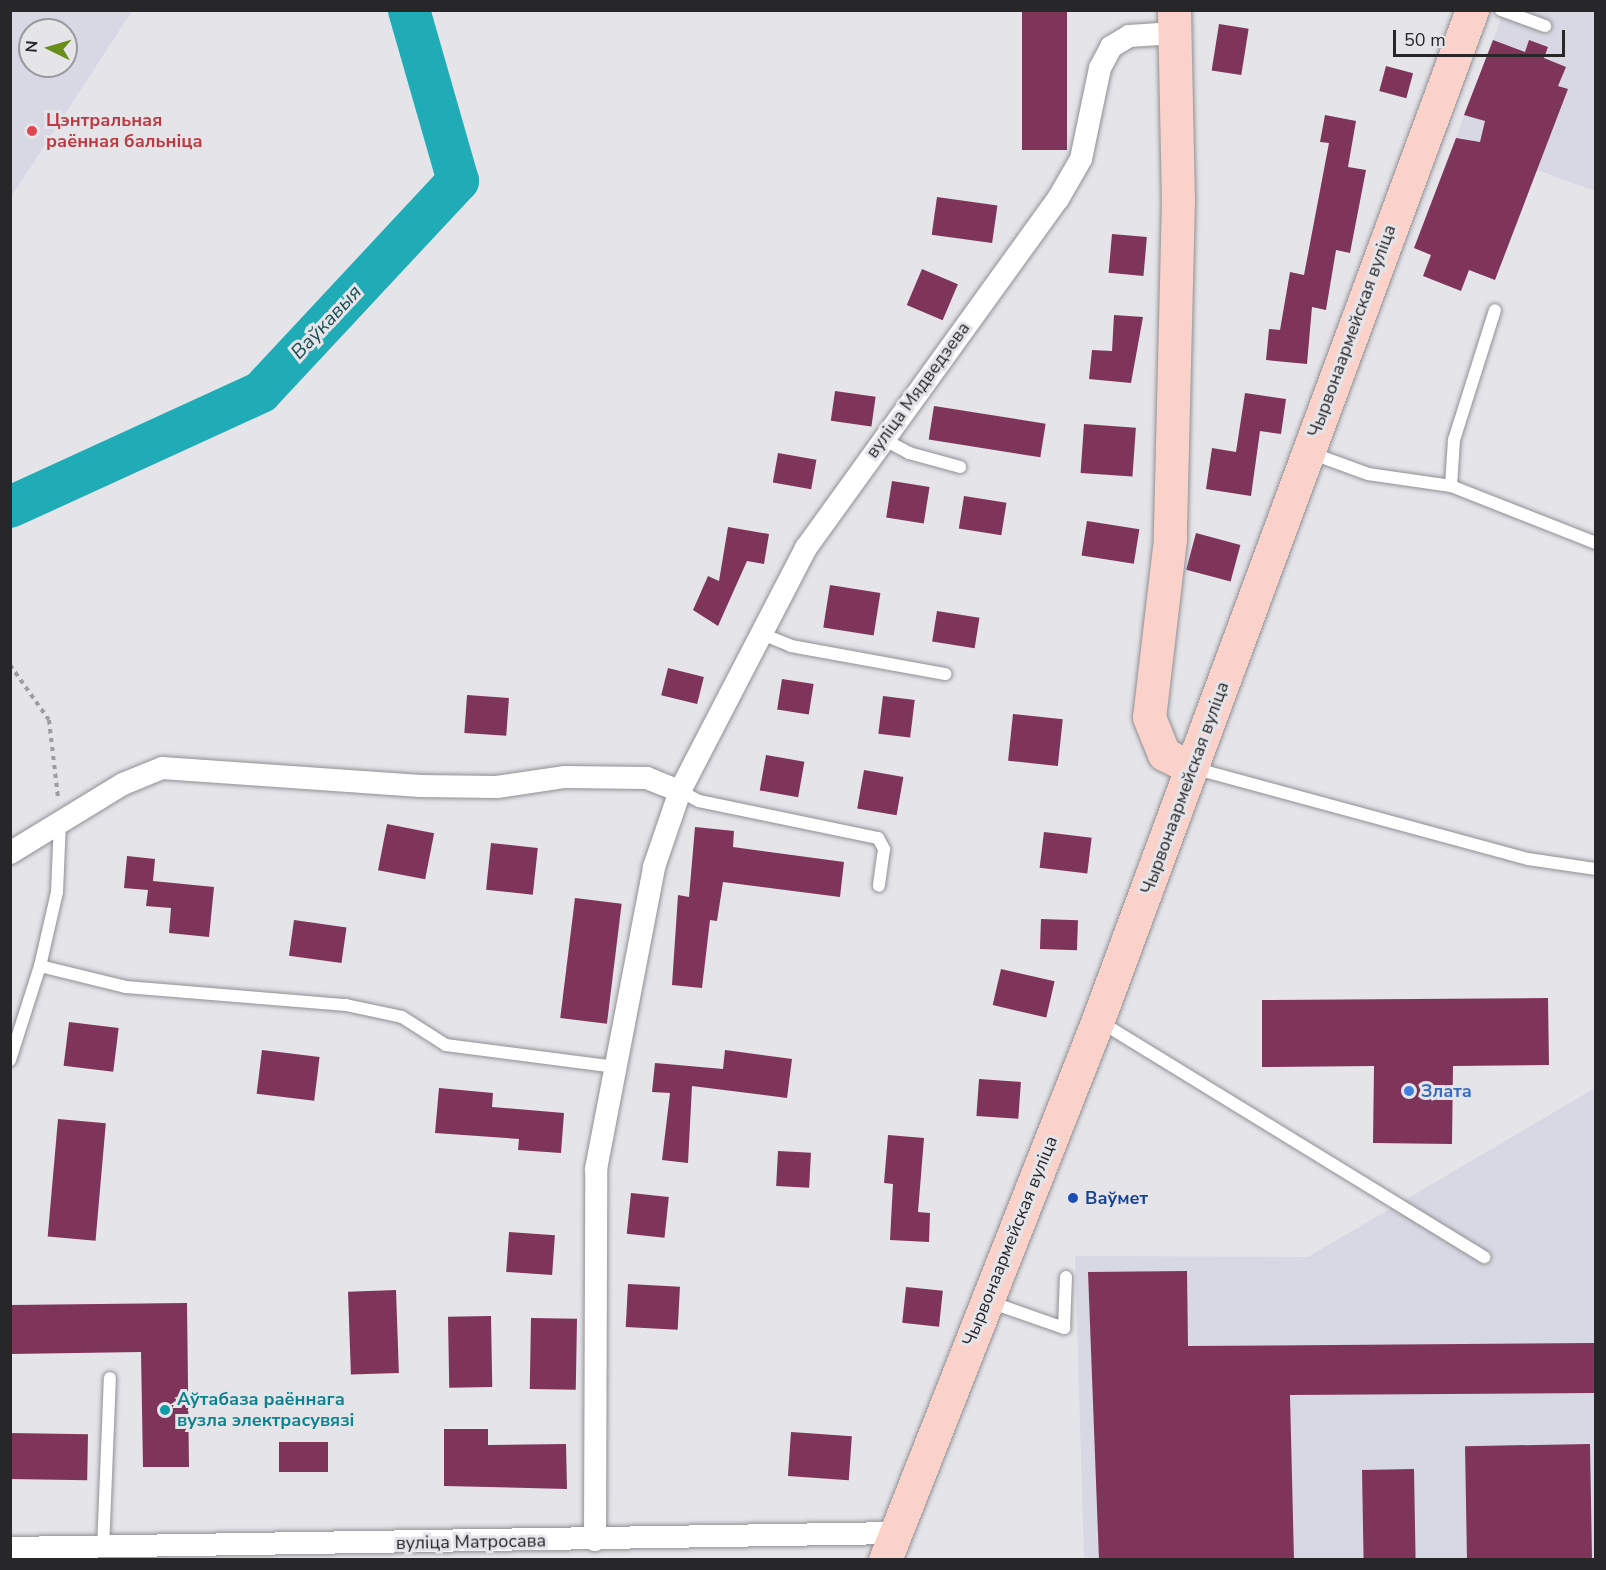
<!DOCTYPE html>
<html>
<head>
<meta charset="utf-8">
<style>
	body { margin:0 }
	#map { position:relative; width:1606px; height:1570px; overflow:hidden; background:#e4e4e9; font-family:"Nunito Sans",sans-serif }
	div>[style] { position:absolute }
	.built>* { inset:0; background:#d8d8e4 }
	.river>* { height:42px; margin:-21px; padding:0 21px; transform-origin:21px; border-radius:21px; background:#20acb6 }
	.building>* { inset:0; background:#7f3559; transform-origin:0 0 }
	.path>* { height:4px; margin-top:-2px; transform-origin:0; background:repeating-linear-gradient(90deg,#9d9da1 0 4.5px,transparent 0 9px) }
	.roads { filter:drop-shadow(0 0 2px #909094) drop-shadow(0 0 2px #909094) }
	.lane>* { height:12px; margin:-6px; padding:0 6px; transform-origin:6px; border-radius:6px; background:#fff }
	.street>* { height:22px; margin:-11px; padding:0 11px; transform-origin:11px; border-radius:11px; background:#fff }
	.secondary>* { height:33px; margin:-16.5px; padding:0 16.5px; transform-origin:16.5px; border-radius:16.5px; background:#fbd2ca }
	.dots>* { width:16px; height:16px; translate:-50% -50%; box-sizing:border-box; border:3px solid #e4e4e9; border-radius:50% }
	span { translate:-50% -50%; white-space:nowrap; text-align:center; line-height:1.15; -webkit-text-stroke:6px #e4e4e9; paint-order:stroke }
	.health-label { font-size:18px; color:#be3a42; font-weight:700 }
	.left { translate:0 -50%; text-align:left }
	.street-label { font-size:18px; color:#272729 }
	.shop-label { font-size:18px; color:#366cbe; font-weight:700 }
	.transit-label { font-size:18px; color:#164399; font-weight:700 }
	.culture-label { font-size:18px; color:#0d838f; font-weight:700 }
	.water-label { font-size:20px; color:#194f53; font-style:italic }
	.frame { position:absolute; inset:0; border:12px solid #272729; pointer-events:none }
	.north { position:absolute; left:18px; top:18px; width:60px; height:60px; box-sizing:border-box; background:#e4e4e9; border:2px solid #98989c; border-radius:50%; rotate:275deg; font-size:16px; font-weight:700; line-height:24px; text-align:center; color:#272729 }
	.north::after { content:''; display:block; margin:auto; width:21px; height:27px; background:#698e19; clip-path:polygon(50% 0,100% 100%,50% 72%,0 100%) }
	.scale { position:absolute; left:1393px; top:30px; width:172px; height:27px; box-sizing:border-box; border:3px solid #272729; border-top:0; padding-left:8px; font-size:18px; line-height:21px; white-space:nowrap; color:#272729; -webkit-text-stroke:4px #e4e4e9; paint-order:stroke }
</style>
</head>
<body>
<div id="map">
	<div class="built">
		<i style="clip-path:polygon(evenodd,11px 10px,132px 11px,11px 197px,10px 11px,11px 10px,30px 30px,66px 30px,66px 66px,30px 66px,30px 30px)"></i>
		<i style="clip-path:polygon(1504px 11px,1595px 11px,1595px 191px,1455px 140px)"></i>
		<i style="clip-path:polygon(1595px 1088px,1595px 1559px,1084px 1559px,1075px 1256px,1308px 1257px)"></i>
	</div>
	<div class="river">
		<i style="left:10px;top:507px;width:276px;rotate:-24.6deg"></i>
		<i style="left:261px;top:392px;width:289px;rotate:-47deg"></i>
		<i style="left:458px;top:181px;width:178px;rotate:-106deg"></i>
	</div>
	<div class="building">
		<i style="left:1022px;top:10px;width:45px;height:140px"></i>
		<i style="left:1219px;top:24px;width:30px;height:47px;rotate:9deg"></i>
		<i style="clip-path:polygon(1493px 40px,1525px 52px,1529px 40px,1548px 47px,1544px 58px,1566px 67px,1558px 86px,1568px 89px,1495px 280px,1469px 270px,1461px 291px,1423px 276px,1431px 255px,1414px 248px,1456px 138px,1480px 142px,1485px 121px,1464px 115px)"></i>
		<i style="left:1386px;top:66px;width:28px;height:26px;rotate:15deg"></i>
		<i style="clip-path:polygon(1325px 115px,1356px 121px,1348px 167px,1366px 170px,1350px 253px,1336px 250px,1326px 310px,1312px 307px,1307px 364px,1266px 360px,1269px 329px,1280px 330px,1290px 272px,1304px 275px,1329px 143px,1320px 142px)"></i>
		<i style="left:937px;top:197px;width:61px;height:38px;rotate:8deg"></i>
		<i style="left:1112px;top:234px;width:35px;height:39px;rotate:5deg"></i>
		<i style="left:922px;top:269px;width:39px;height:39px;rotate:23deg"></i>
		<i style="clip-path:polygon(1114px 315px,1143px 317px,1131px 383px,1089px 379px,1092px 350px,1112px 351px)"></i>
		<i style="left:835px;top:391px;width:41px;height:30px;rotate:8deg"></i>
		<i style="clip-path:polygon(1245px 393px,1286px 399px,1281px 434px,1260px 431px,1251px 496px,1206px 489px,1212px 448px,1236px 452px)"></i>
		<i style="left:934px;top:406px;width:113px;height:34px;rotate:9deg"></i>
		<i style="left:1084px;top:424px;width:52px;height:49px;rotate:4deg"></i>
		<i style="left:778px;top:453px;width:39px;height:30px;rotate:10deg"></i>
		<i style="left:892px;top:481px;width:38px;height:37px;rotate:9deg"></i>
		<i style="left:964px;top:496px;width:43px;height:33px;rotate:9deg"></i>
		<i style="left:1087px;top:521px;width:53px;height:35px;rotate:9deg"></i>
		<i style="clip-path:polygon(728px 527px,769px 534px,764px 564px,747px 561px,718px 626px,693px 610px,708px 576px,719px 581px)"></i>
		<i style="left:1196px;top:533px;width:46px;height:38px;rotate:15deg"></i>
		<i style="left:830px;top:585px;width:51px;height:43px;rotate:9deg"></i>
		<i style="left:937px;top:611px;width:43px;height:31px;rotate:9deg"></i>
		<i style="left:668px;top:668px;width:37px;height:28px;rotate:14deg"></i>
		<i style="left:782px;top:679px;width:32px;height:31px;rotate:9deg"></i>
		<i style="left:467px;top:695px;width:42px;height:38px;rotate:4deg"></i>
		<i style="left:883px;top:696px;width:32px;height:38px;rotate:7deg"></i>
		<i style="left:1013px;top:714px;width:50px;height:47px;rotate:6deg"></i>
		<i style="left:766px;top:755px;width:39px;height:36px;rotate:10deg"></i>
		<i style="left:864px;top:770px;width:40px;height:39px;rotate:10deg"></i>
		<i style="left:387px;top:824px;width:48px;height:47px;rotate:11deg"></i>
		<i style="clip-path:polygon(695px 827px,734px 831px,733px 847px,844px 862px,840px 897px,723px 882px,717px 921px,710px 920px,702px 988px,672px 985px,678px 895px,689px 897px)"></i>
		<i style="left:1044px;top:832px;width:48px;height:36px;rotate:7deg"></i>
		<i style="left:491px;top:843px;width:47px;height:47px;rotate:6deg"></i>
		<i style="clip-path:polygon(127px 856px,155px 859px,153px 881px,214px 887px,209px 937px,169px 933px,171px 908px,146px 906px,148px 890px,124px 888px)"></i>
		<i style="left:575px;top:898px;width:47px;height:121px;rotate:7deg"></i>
		<i style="left:1041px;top:919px;width:37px;height:30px;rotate:2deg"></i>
		<i style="left:294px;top:920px;width:53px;height:36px;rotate:8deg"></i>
		<i style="left:1001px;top:969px;width:55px;height:37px;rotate:13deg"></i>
		<i style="clip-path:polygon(1548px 998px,1549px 1065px,1453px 1066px,1452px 1144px,1373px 1143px,1374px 1066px,1262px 1067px,1262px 1000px)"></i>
		<i style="left:69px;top:1022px;width:50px;height:44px;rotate:7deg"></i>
		<i style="left:262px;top:1050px;width:58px;height:44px;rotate:7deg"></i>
		<i style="clip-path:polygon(725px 1050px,792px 1059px,787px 1098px,692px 1086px,688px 1163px,662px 1160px,670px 1093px,652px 1092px,655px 1063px,723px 1069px)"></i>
		<i style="left:979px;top:1079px;width:42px;height:37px;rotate:4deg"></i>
		<i style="clip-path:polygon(439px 1088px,493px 1093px,492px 1107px,564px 1113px,561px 1153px,518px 1150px,519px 1139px,435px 1133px)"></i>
		<i style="left:58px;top:1119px;width:48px;height:118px;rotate:5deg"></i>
		<i style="clip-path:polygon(888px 1135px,924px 1138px,918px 1212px,930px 1213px,929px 1242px,890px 1240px,893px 1184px,884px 1183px)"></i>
		<i style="left:778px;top:1151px;width:33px;height:35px;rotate:3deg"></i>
		<i style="left:631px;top:1193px;width:38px;height:41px;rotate:6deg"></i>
		<i style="left:509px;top:1232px;width:46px;height:40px;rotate:4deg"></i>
		<i style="clip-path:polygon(1187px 1271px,1188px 1346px,1595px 1343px,1595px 1393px,1290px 1395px,1294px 1560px,1099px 1560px,1088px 1272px)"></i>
		<i style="left:628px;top:1284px;width:52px;height:43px;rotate:3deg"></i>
		<i style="left:906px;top:1287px;width:37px;height:36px;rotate:6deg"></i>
		<i style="left:396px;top:1290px;width:83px;height:48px;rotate:88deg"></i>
		<i style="clip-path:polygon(187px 1303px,189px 1467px,143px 1467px,141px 1352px,10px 1354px,10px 1305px)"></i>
		<i style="left:491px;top:1316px;width:71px;height:43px;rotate:89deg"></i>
		<i style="left:531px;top:1318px;width:46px;height:71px;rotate:1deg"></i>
		<i style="clip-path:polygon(444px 1429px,488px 1429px,488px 1445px,566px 1444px,567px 1489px,444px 1486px)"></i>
		<i style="left:791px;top:1432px;width:61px;height:44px;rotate:4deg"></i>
		<i style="left:10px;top:1433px;width:78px;height:46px;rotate:1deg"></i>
		<i style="left:279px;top:1442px;width:49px;height:30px"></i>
		<i style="left:1590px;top:1444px;width:116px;height:125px;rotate:89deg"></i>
		<i style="left:1414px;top:1469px;width:91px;height:52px;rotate:89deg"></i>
	</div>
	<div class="path">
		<i style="left:10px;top:665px;width:67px;rotate:54.7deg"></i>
		<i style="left:49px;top:720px;width:79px;rotate:83.4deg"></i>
	</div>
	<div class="roads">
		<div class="lane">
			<i style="left:1501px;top:10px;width:47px;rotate:20deg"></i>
			<i style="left:883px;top:439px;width:30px;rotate:28deg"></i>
			<i style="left:909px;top:453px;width:53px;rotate:15.4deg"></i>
			<i style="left:1308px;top:452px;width:64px;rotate:20.1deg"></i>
			<i style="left:1368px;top:474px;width:84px;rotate:8.2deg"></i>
			<i style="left:1451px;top:486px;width:156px;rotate:21.5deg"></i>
			<i style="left:1451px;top:486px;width:46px;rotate:-86.3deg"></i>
			<i style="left:1454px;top:440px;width:136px;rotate:-72.5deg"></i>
			<i style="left:762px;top:634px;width:31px;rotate:22deg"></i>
			<i style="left:791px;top:646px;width:157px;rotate:10.3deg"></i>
			<i style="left:1193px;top:768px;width:347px;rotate:15.2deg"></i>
			<i style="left:1528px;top:859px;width:69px;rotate:8.4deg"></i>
			<i style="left:680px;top:791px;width:21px;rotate:28deg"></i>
			<i style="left:699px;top:801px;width:183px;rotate:11.7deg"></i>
			<i style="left:878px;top:838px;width:13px;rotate:61deg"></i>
			<i style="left:884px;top:849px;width:37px;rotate:98deg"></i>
			<i style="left:60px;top:821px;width:71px;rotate:92.4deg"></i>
			<i style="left:57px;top:892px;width:76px;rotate:102.9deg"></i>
			<i style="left:40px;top:966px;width:89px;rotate:13.7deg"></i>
			<i style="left:126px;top:987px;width:221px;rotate:4.7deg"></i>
			<i style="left:346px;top:1005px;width:57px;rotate:12.1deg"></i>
			<i style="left:402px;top:1017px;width:52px;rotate:32.5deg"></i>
			<i style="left:446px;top:1045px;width:171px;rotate:7.4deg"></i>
			<i style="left:1099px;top:1021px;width:452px;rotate:31.5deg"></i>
			<i style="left:10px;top:1060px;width:99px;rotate:-72.3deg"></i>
			<i style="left:987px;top:1301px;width:82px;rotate:19.3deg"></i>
			<i style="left:1064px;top:1328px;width:51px;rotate:-87.8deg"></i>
			<i style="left:103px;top:1549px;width:171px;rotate:-87.7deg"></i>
		</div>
		<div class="street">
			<i style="left:10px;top:853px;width:132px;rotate:-31.4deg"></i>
			<i style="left:123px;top:784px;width:42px;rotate:-22.3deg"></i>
			<i style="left:162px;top:768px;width:259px;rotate:4deg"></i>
			<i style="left:420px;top:786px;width:77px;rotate:0.7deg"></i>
			<i style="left:497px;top:787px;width:69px;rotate:-8.4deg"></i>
			<i style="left:565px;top:777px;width:82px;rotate:0.7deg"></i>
			<i style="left:647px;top:778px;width:35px;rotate:22deg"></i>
			<i style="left:595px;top:1540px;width:371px;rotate:-89.8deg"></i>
			<i style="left:596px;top:1169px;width:308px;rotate:-79.1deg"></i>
			<i style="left:654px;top:867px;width:80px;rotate:-71.1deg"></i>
			<i style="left:680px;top:791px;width:274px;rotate:-62.6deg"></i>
			<i style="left:806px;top:548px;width:430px;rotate:-54.2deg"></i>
			<i style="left:1058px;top:199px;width:46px;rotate:-60.1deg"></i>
			<i style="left:1081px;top:159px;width:93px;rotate:-78.2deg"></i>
			<i style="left:1100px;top:68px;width:24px;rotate:-62deg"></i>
			<i style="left:1111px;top:47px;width:21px;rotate:-31deg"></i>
			<i style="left:1129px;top:36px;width:46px;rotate:-3.7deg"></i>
			<i style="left:10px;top:1548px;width:886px;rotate:-0.97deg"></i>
		</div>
		<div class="secondary">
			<i style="left:1174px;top:10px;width:190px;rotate:88.8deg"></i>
			<i style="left:1178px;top:200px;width:339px;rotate:91.4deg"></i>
			<i style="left:1170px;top:539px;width:179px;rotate:96.7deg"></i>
			<i style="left:1149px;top:717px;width:40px;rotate:68deg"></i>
			<i style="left:1164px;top:754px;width:31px;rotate:27deg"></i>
			<i style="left:885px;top:1560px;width:580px;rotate:-68.47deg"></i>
			<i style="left:1098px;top:1020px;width:1077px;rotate:-69.68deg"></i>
		</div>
	</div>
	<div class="dots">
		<i style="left:32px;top:131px;background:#e0444e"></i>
		<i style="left:1409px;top:1091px;background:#3f7fe0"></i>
		<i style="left:1073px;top:1198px;background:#1a4fb4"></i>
		<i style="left:165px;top:1410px;background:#0f9aa8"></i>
	</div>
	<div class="health-label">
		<span class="left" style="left:46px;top:131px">Цэнтральная<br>раённая бальніца</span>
	</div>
	<div class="street-label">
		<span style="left:1352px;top:331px;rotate:-70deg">Чырвонаармейская вуліца</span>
		<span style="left:918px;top:390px;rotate:-54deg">вуліца Мядведзева</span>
		<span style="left:1185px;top:788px;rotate:-70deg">Чырвонаармейская вуліца</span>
		<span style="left:1010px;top:1241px;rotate:-68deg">Чырвонаармейская вуліца</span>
		<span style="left:471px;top:1542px;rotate:-1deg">вуліца Матросава</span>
	</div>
	<div class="shop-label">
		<span class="left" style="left:1421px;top:1091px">Злата</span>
	</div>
	<div class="transit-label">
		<span class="left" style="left:1085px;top:1198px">Ваўмет</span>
	</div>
	<div class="culture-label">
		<span class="left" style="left:177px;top:1410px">Аўтабаза раённага<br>вузла электрасувязі</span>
	</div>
	<div class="water-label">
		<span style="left:326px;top:322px;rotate:-47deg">Ваўкавыя</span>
	</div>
	<div class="frame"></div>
	<div class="north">N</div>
	<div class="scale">50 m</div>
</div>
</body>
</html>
